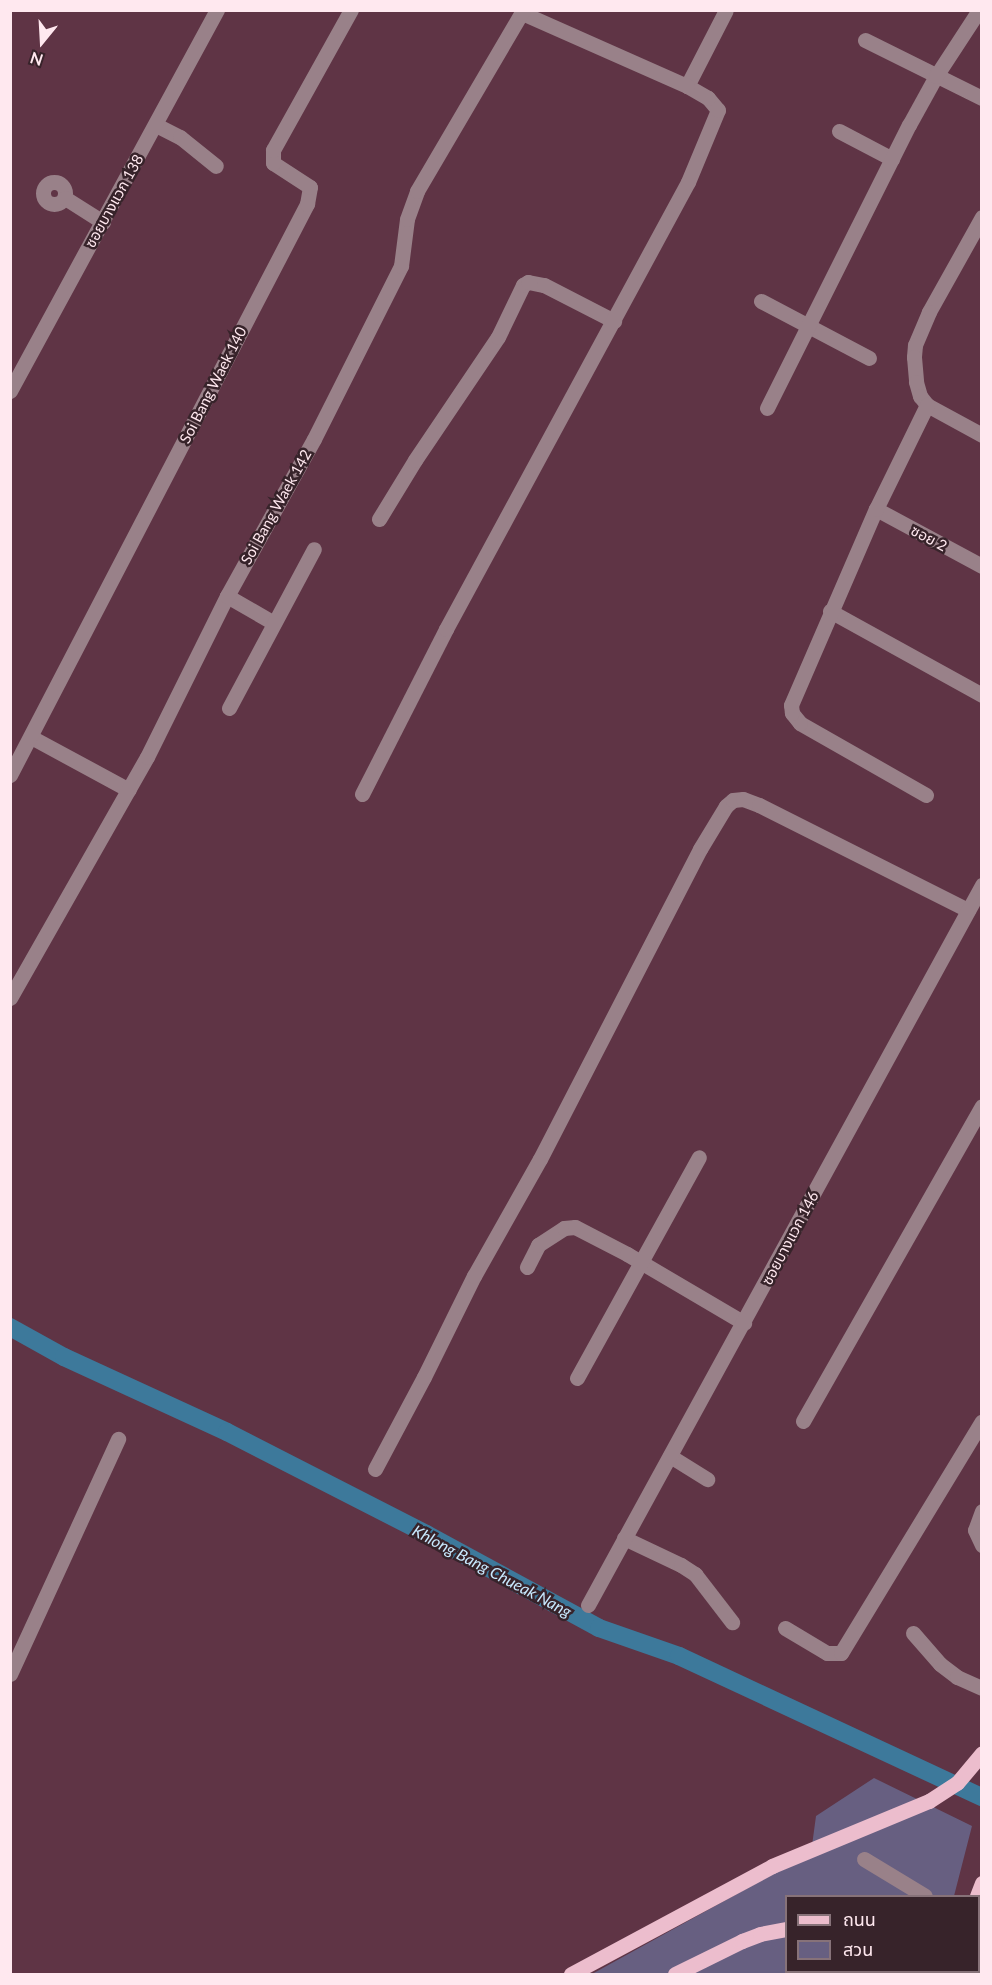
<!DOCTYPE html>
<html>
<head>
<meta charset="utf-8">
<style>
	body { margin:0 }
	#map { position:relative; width:992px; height:1985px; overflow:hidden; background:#5f3445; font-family:Lato,"Noto Sans Thai",sans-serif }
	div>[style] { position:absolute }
	.green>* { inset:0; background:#675f81 }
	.canal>* { height:18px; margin:-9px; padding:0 9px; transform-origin:9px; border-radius:9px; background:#3d799b }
	.minor>* { height:15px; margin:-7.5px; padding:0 7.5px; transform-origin:7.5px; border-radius:7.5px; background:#998189 }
	.minor>.ring { margin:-7.5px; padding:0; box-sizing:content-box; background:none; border:15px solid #998189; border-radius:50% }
	.major>* { height:15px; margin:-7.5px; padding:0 7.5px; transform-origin:7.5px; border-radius:7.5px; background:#ecbdcd }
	span { translate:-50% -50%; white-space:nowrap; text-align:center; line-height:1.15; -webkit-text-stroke:5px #37232a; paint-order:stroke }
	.street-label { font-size:15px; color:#ffe8ef }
	.water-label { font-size:16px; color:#c8e9fe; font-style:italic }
	.frame { position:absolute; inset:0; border:12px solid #ffe8ef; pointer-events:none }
	.legend { position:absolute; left:785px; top:1895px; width:195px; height:78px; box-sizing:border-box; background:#37232a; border:2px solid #877279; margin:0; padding:8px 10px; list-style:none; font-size:18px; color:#ffe8ef }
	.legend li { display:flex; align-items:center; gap:12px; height:30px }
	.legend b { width:30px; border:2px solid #877279 }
	.north { position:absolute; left:12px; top:12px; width:60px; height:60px; -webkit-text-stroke:4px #37232a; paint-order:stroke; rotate:198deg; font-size:16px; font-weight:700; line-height:24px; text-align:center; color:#ffe8ef }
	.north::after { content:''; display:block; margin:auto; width:21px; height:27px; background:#ffe8ef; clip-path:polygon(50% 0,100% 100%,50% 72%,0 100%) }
</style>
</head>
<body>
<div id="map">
	<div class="green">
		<i style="clip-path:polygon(874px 1778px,972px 1826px,954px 1896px,786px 1896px,786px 1972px,918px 1972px,917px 1974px,592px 1974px,811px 1853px,816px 1816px)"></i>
	</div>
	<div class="canal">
		<i style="left:10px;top:1327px;width:62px;rotate:29.1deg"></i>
		<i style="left:64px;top:1357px;width:179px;rotate:24.7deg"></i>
		<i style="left:227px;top:1432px;width:224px;rotate:27.1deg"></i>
		<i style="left:426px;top:1534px;width:197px;rotate:28.5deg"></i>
		<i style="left:599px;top:1628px;width:85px;rotate:19.3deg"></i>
		<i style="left:679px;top:1656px;width:334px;rotate:25deg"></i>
	</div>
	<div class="minor">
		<i style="left:865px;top:40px;width:131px;rotate:26.4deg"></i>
		<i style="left:687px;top:86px;width:85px;rotate:-62.8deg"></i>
		<i style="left:156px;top:125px;width:27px;rotate:27deg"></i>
		<i style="left:180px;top:137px;width:46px;rotate:38.9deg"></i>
		<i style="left:839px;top:131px;width:60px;rotate:27.8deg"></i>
		<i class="ring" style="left:43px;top:182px;width:7px;height:7px"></i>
		<i style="left:65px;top:198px;width:45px;rotate:32.3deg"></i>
		<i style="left:982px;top:217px;width:109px;rotate:119.2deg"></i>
		<i style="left:929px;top:312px;width:36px;rotate:113deg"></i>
		<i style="left:915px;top:345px;width:12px;rotate:95deg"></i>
		<i style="left:914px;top:357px;width:25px;rotate:85deg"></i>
		<i style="left:916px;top:382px;width:15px;rotate:74deg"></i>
		<i style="left:920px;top:396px;width:11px;rotate:52deg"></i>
		<i style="left:927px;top:405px;width:63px;rotate:28.6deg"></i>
		<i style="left:761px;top:301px;width:122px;rotate:27.8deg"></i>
		<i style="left:10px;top:391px;width:434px;rotate:-61.5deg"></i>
		<i style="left:767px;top:408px;width:317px;rotate:-63.4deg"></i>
		<i style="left:909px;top:125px;width:56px;rotate:-61.1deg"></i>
		<i style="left:936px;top:76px;width:79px;rotate:-56.9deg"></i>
		<i style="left:876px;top:509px;width:120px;rotate:28.3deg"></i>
		<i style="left:379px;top:519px;width:69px;rotate:-58.6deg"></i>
		<i style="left:415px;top:460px;width:148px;rotate:-56deg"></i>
		<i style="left:498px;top:337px;width:58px;rotate:-64.3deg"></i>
		<i style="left:523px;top:285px;width:6px;rotate:-31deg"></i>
		<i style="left:528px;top:282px;width:16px;rotate:11deg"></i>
		<i style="left:544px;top:285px;width:79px;rotate:27.2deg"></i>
		<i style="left:227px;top:596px;width:54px;rotate:29.9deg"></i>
		<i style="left:830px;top:611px;width:174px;rotate:28.9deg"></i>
		<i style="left:229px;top:708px;width:180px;rotate:-61.9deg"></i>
		<i style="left:31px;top:737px;width:111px;rotate:28.4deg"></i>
		<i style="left:10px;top:775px;width:644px;rotate:-62.52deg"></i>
		<i style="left:307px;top:204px;width:17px;rotate:-80deg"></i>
		<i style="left:310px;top:187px;width:44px;rotate:-147deg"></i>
		<i style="left:273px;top:163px;width:13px;rotate:-90deg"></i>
		<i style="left:273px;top:150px;width:160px;rotate:-60.9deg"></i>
		<i style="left:362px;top:794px;width:185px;rotate:-63deg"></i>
		<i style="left:446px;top:629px;width:508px;rotate:-61.57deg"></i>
		<i style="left:688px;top:182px;width:78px;rotate:-67.4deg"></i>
		<i style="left:718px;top:110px;width:16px;rotate:-130deg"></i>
		<i style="left:708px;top:98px;width:24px;rotate:-150deg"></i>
		<i style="left:687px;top:86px;width:180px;rotate:-156.1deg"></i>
		<i style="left:926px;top:795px;width:145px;rotate:-150.3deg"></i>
		<i style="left:800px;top:723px;width:13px;rotate:-129deg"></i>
		<i style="left:792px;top:713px;width:8px;rotate:-97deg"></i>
		<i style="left:791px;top:705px;width:214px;rotate:-66.6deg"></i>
		<i style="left:876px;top:509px;width:116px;rotate:-63.9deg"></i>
		<i style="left:10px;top:998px;width:277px;rotate:-60.4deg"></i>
		<i style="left:147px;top:757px;width:180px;rotate:-63.6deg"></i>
		<i style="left:227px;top:596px;width:179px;rotate:-61deg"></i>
		<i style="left:314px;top:439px;width:194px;rotate:-63.3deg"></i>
		<i style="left:401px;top:266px;width:47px;rotate:-82.7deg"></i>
		<i style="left:407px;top:219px;width:30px;rotate:-70deg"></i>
		<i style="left:417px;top:191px;width:210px;rotate:-59.6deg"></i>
		<i style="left:527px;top:1267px;width:25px;rotate:-63deg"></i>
		<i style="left:538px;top:1245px;width:31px;rotate:-33deg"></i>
		<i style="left:564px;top:1228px;width:11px;rotate:-5deg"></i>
		<i style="left:575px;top:1227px;width:59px;rotate:27.4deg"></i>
		<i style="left:627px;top:1254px;width:136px;rotate:30.5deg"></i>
		<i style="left:577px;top:1378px;width:252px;rotate:-61.1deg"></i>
		<i style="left:803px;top:1421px;width:362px;rotate:-60.4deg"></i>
		<i style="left:670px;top:1456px;width:44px;rotate:31.9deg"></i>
		<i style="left:375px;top:1469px;width:104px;rotate:-62deg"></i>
		<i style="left:424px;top:1377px;width:113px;rotate:-63.7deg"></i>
		<i style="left:474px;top:1276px;width:134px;rotate:-60.6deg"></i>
		<i style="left:540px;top:1159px;width:349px;rotate:-62.7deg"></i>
		<i style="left:700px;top:849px;width:50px;rotate:-58.8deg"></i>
		<i style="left:726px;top:806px;width:9px;rotate:-41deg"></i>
		<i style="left:733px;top:800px;width:10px;rotate:-6deg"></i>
		<i style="left:743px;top:799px;width:17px;rotate:21deg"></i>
		<i style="left:759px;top:805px;width:234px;rotate:26.7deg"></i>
		<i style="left:982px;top:1511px;width:20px;rotate:110deg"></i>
		<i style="left:975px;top:1530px;width:17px;rotate:65deg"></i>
		<i style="left:624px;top:1538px;width:63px;rotate:25.3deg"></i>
		<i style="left:681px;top:1565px;width:17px;rotate:33deg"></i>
		<i style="left:695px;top:1574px;width:61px;rotate:52.4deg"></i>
		<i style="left:588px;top:1605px;width:821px;rotate:-61.31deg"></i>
		<i style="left:785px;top:1628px;width:49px;rotate:30.8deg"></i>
		<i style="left:827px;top:1653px;width:14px"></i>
		<i style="left:841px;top:1653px;width:271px;rotate:-58.7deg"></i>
		<i style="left:913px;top:1633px;width:41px;rotate:48.9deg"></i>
		<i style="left:940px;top:1664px;width:21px;rotate:37deg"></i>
		<i style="left:957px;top:1677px;width:27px;rotate:24deg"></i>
		<i style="left:10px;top:1674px;width:259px;rotate:-65.3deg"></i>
		<i style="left:864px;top:1859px;width:71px;rotate:31.2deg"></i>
	</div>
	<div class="major">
		<i style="left:977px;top:1896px;width:14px;rotate:-69deg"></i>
		<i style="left:885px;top:1972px;width:3px;rotate:45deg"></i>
		<i style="left:571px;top:1974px;width:228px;rotate:-28.2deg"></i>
		<i style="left:772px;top:1866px;width:170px;rotate:-22.5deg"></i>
		<i style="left:929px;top:1801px;width:33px;rotate:-33deg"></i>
		<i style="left:957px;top:1783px;width:39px;rotate:-50deg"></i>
		<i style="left:675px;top:1974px;width:75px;rotate:-26.2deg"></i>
		<i style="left:742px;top:1941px;width:19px;rotate:-21deg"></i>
		<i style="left:760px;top:1934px;width:26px;rotate:-11deg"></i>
		<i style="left:954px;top:1974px;width:2px;rotate:-90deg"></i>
	</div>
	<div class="street-label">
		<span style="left:114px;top:201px;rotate:-61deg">ซอยบางแวก 138</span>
		<span style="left:213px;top:385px;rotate:-63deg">Soi Bang Waek 140</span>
		<span style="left:276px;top:507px;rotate:-61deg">Soi Bang Waek 142</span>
		<span style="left:929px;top:538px;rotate:28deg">ซอย 2</span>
		<span style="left:790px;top:1238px;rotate:-62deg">ซอยบางแวก 146</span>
	</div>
	<div class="water-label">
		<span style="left:492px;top:1571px;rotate:28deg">Khlong Bang Chueak Nang</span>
	</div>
	<div class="frame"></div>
	<ul class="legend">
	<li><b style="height:8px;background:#ecbdcd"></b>ถนน</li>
	<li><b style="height:16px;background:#675f81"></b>สวน</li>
	</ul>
	<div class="north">N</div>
</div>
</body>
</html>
